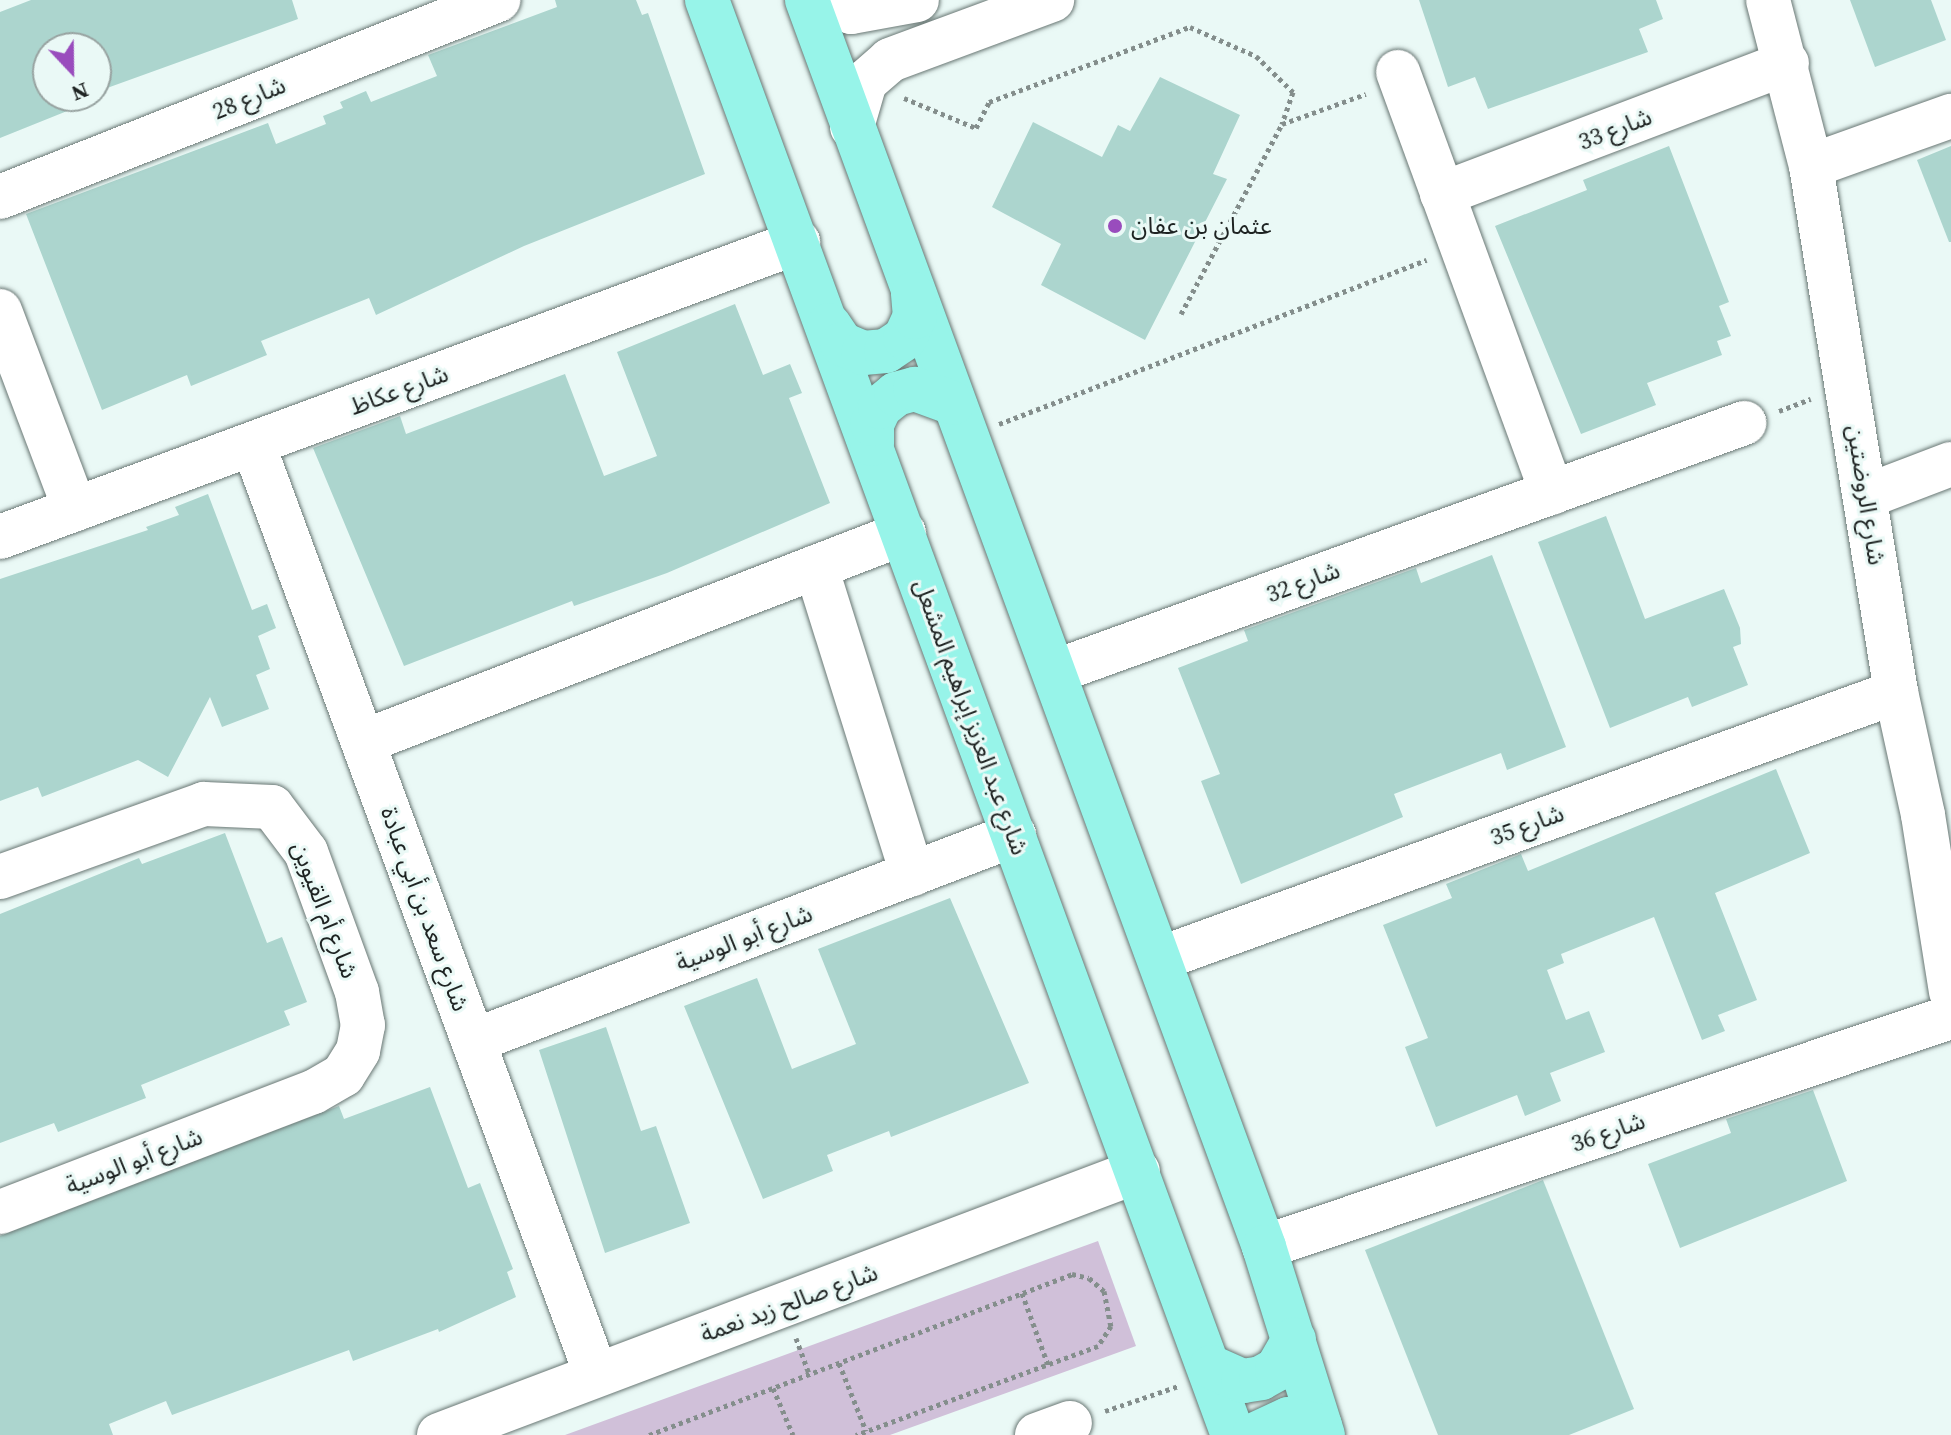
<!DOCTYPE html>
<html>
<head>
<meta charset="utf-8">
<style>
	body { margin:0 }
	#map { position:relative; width:1951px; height:1435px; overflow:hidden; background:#eaf9f6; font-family:"Source Serif 4","Noto Sans Arabic",serif }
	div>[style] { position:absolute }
	.green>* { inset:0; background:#d0c0d9 }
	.building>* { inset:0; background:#acd5ce }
	.path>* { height:5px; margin-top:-2.5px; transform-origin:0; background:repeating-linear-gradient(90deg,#848e8c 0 4px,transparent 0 8px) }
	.roads { filter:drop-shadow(0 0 2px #697774) drop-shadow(0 0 2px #697774) }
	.minor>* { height:44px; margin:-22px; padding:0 22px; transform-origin:22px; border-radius:22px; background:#fff }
	.major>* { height:44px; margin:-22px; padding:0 22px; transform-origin:22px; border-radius:22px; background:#97f4e9 }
	.dots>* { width:22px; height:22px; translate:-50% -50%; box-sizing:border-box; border:4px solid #eaf9f6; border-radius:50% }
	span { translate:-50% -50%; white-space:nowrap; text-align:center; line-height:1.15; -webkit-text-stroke:6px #eaf9f6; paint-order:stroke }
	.street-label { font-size:24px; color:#1e2322 }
	.poi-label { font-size:24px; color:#1e2322 }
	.left { translate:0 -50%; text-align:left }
	.north { position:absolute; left:32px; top:32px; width:80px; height:80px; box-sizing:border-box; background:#eaf9f6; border:2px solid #98a3a1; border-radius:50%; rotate:158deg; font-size:22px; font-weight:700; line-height:32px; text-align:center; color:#1e2322 }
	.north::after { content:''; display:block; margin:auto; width:28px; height:36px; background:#994cbd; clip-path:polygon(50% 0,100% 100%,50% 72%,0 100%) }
</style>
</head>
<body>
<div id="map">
	<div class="green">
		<i style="clip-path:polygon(1098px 1241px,1136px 1346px,890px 1435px,565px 1435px)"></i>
	</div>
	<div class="building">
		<i style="clip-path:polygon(31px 0,292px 0,298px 19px,96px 92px,96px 48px,48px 48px,48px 96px,102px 97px,0 138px,0 12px)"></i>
		<i style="clip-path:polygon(555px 0,636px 0,642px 15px,648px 13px,705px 174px,524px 246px,376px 315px,369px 298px,261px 341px,267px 355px,191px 386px,187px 375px,102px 410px,26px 214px,268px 123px,276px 144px,326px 124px,323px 116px,343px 108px,340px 102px,366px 91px,371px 102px,437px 76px,428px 55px,557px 7px)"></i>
		<i style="clip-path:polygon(1419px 0,1656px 0,1663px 19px,1639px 29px,1648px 52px,1488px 109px,1475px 77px,1448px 87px)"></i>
		<i style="clip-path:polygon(1850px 0,1931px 0,1946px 40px,1875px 67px)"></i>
		<i style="clip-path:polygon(1160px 77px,1240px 115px,1213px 174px,1227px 179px,1145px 340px,1041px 285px,1061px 244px,992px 207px,1033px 122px,1102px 157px,1118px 125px,1130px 131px)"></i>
		<i style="clip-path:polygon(1669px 146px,1729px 302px,1719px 306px,1731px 336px,1717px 341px,1722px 355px,1647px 383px,1656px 405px,1581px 434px,1495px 226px,1587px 190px,1583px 180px)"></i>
		<i style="clip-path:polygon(1951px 146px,1951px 242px,1949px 242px,1917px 160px)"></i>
		<i style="clip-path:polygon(735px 304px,763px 375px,790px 364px,802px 393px,789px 398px,830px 503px,667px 573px,574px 606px,572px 601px,404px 666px,313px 448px,400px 416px,406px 434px,565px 374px,604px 476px,657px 456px,617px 352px)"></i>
		<i style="clip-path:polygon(208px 494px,252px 610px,267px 604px,276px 628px,258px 636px,270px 669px,256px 675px,269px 709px,222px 727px,210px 697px,168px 777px,138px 760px,42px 797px,38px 787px,0 801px,0 579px,148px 530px,146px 527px,179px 515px,175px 507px)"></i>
		<i style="clip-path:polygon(1606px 516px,1645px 619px,1724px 589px,1740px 628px,1741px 644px,1733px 647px,1748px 685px,1692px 707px,1688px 697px,1610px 728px,1538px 542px)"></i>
		<i style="clip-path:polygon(1492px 555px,1566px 747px,1507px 770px,1501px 753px,1394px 794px,1403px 817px,1241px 884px,1201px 781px,1220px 774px,1178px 668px,1248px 641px,1244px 630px,1416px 568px,1421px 583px)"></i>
		<i style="clip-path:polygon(1776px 769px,1810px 853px,1715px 893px,1757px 1000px,1718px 1015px,1725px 1031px,1702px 1040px,1654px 917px,1561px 954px,1564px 963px,1547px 970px,1566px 1020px,1589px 1011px,1605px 1052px,1550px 1073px,1561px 1101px,1525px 1116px,1517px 1095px,1436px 1127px,1405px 1047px,1428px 1038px,1383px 925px,1452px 898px,1446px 884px,1521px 854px,1528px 871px)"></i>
		<i style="clip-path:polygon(225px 833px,267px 943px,282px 937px,307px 1002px,284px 1011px,290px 1025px,141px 1085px,146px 1098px,58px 1132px,54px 1123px,0 1143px,0 914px,139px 858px,142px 864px)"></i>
		<i style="clip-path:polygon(950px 898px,1029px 1083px,891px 1137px,889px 1131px,827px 1155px,833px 1171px,763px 1199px,684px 1006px,757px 978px,792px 1069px,856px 1044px,818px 949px)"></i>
		<i style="clip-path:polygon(606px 1027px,641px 1131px,656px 1126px,690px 1223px,605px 1253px,539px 1050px)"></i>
		<i style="clip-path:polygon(430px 1087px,468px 1188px,480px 1183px,513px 1269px,507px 1272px,516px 1297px,439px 1332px,438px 1329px,353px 1361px,349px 1350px,172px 1415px,166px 1401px,109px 1424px,113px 1435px,0 1435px,0 1236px,339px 1106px,344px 1119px)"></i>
		<i style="clip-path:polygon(1813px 1090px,1847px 1181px,1680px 1248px,1648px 1164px,1731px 1133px,1726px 1119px)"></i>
		<i style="clip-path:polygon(1543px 1180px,1634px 1409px,1569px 1435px,1438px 1435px,1365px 1250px)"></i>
	</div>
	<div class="path">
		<i style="left:904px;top:98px;width:78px;rotate:22.6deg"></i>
		<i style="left:976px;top:128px;width:29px;rotate:-63deg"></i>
		<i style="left:989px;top:102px;width:215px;rotate:-20.5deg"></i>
		<i style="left:1190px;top:27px;width:72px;rotate:23.7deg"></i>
		<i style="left:1256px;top:56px;width:52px;rotate:44.2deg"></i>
		<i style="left:1293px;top:92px;width:34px;rotate:109deg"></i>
		<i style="left:1181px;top:314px;width:215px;rotate:-62deg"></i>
		<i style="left:1282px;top:124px;width:89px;rotate:-19.7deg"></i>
		<i style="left:1779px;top:411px;width:34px;rotate:-21deg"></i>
		<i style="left:999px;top:424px;width:458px;rotate:-21deg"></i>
		<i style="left:1022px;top:1293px;width:77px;rotate:70.1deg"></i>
		<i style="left:796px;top:1338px;width:38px;rotate:70deg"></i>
		<i style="left:839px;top:1363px;width:73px;rotate:68.3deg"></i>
		<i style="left:773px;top:1388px;width:51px;rotate:66.9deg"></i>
		<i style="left:1105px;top:1411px;width:78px;rotate:-18.7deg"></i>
		<i style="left:649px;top:1435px;width:453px;rotate:-20.8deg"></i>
		<i style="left:1072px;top:1274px;width:17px;rotate:13deg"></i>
		<i style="left:1089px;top:1278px;width:20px;rotate:41deg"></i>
		<i style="left:1104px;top:1291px;width:36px;rotate:79deg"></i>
		<i style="left:1111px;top:1326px;width:24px;rotate:123deg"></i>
		<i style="left:1098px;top:1346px;width:258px;rotate:159.8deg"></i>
	</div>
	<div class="roads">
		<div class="minor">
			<i style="left:830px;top:0;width:24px;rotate:30deg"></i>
			<i style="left:851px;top:12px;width:67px;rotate:-10.3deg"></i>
			<i style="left:1768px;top:0;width:171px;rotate:75.5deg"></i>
			<i style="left:1811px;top:166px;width:533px;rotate:80.82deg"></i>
			<i style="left:1896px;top:692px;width:126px;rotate:77.6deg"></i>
			<i style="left:1923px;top:815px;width:179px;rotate:81deg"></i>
			<i style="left:1398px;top:72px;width:448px;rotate:69.9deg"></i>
			<i style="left:852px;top:127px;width:47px;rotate:-73.9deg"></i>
			<i style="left:865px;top:82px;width:33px;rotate:-41deg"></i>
			<i style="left:890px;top:60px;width:173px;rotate:-20.3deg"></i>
			<i style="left:1811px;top:166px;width:149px;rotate:-19.7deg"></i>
			<i style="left:1442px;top:194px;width:369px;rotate:-20.8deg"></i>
			<i style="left:0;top:197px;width:536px;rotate:-21.58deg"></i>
			<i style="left:0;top:311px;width:212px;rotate:69.3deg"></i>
			<i style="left:253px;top:444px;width:991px;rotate:69.76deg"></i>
			<i style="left:1867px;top:496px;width:90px;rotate:-20.9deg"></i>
			<i style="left:0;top:537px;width:851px;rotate:-20.29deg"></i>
			<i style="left:816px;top:567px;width:322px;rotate:72.6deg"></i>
			<i style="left:1054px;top:672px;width:734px;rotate:-19.84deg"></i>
			<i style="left:363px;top:742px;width:580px;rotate:-21.12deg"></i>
			<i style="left:0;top:877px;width:217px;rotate:-19.7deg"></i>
			<i style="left:204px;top:804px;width:68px;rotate:2.5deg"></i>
			<i style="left:272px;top:807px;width:56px;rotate:52.9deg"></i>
			<i style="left:306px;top:852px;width:149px;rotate:70deg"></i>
			<i style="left:357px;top:992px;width:34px;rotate:80deg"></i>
			<i style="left:363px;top:1025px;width:26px;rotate:101deg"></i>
			<i style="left:358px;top:1051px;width:28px;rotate:122deg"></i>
			<i style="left:343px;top:1075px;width:34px;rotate:150deg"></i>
			<i style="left:313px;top:1092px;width:335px;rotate:159deg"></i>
			<i style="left:1159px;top:959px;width:784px;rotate:-19.91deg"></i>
			<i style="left:473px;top:1041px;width:579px;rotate:-20.85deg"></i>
			<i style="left:1264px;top:1247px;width:724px;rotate:-18.51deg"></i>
			<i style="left:439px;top:1435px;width:747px;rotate:-20.69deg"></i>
			<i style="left:1037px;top:1435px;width:35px;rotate:-20deg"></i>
		</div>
		<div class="major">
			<i style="left:707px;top:0;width:1528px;rotate:69.87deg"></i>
			<i style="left:807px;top:0;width:1328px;rotate:69.87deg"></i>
			<i style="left:1264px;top:1247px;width:197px;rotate:72.6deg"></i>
			<i style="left:829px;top:325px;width:23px;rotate:56deg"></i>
			<i style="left:842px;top:344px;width:23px;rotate:23deg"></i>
			<i style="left:863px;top:353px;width:23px;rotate:-5deg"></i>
			<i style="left:886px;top:351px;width:23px;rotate:-34deg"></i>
			<i style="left:905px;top:338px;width:23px;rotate:-65deg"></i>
			<i style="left:915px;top:317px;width:23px;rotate:-95deg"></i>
			<i style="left:872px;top:444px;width:20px;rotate:-90deg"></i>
			<i style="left:872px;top:424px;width:19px;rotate:-65deg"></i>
			<i style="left:880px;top:407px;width:21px;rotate:-39deg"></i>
			<i style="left:896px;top:394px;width:20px;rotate:-15deg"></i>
			<i style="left:915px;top:389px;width:40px;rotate:20.2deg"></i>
			<i style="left:1211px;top:1367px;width:35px;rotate:24deg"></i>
			<i style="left:1243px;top:1381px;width:18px;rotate:-9deg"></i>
			<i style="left:1261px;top:1378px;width:18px;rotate:-29deg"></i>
			<i style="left:1277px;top:1369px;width:34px;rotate:-60deg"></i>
			<i style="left:1254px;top:1435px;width:38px;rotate:-25deg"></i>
			<i style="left:1289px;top:1419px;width:32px;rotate:13deg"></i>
		</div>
	</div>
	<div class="dots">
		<i style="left:1115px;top:226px;background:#994cbd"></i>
	</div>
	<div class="street-label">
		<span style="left:249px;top:98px;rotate:-22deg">شارع 28</span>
		<span style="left:1615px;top:129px;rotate:-21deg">شارع 33</span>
		<span style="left:399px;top:390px;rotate:-20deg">شارع عكاظ</span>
		<span style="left:1866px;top:495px;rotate:81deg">شارع الروضتين</span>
		<span style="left:1303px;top:582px;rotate:-20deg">شارع 32</span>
		<span style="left:971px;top:717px;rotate:70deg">شارع عبد العزيز إبراهيم المشعل</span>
		<span style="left:1527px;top:825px;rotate:-20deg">شارع 35</span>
		<span style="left:425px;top:909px;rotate:70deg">شارع سعد بن أبي عبادة</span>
		<span style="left:325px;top:910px;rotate:69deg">شارع أم القيوين</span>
		<span style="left:744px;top:938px;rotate:-21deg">شارع أبو الوسية</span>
		<span style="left:1608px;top:1132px;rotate:-19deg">شارع 36</span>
		<span style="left:134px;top:1161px;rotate:-21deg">شارع أبو الوسية</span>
		<span style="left:789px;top:1303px;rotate:-20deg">شارع صالح زيد نعمة</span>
	</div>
	<div class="poi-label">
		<span class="left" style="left:1131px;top:226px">عثمان بن عفان</span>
	</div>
	<div class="north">N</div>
</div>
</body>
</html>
